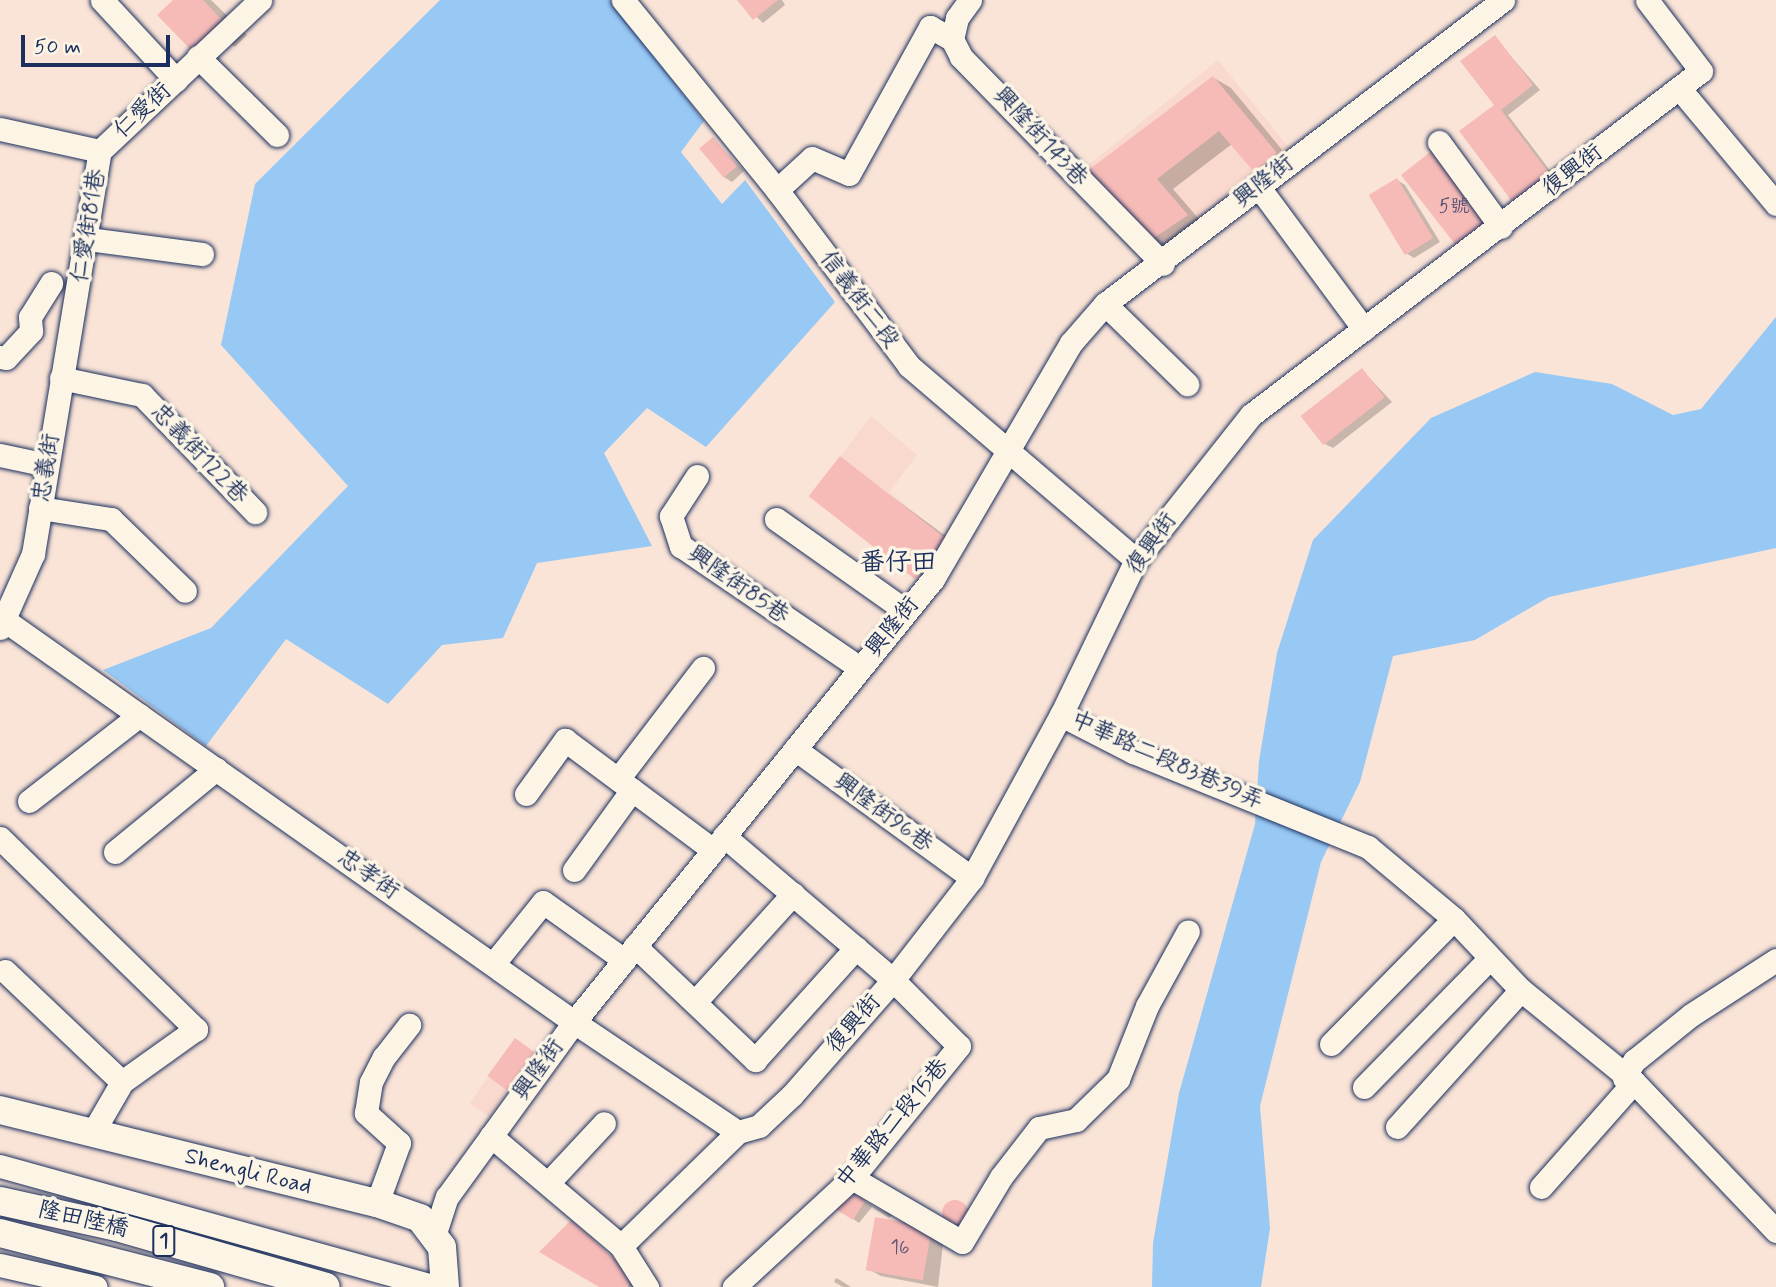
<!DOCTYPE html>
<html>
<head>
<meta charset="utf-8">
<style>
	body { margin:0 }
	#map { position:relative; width:1776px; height:1287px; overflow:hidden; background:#fae4d7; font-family:Mynerve,"LXGW WenKai TC",sans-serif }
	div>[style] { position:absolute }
	.built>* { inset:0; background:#f9d8cd; transform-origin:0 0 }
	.water>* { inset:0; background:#98c8f4 }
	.shadow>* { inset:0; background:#0003; transform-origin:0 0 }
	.building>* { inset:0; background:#f7bbb7; transform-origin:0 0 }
	.round { border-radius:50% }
	.roads { filter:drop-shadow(0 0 2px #1b2f5e) drop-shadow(0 0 2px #1b2f5e) }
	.minor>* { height:23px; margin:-11.5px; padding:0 11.5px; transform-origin:11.5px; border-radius:11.5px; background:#fcf5e5 }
	.major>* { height:28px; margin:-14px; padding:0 14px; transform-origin:14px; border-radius:14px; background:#fcf5e5 }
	span { translate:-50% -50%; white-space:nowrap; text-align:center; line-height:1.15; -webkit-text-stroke:7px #fcf5e5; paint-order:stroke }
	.number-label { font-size:19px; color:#525274 }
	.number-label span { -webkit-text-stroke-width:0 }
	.shield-label span { padding:2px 5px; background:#fcf5e5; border:2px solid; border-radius:5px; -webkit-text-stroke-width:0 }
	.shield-label { font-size:21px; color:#1b2f5e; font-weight:700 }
	.street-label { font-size:23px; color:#1b2f5e }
	.quarter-label { font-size:26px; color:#1b2f5e }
	.scale { position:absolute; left:21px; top:35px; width:149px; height:32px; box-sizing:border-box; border:4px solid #1b2f5e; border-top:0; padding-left:9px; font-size:21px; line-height:24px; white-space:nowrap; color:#1b2f5e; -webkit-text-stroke:5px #fcf5e5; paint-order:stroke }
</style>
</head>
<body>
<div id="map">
	<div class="built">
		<i style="left:1218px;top:60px;width:126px;height:183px;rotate:51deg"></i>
		<i style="clip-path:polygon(871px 416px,917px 455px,889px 492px,947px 539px,918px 579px,810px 497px)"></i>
		<i style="left:488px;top:1077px;width:23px;height:32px;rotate:34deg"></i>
	</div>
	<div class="water">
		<i style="clip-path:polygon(440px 0,610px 0,704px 121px,681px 152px,722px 204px,745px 180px,835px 302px,706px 447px,647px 408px,604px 453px,652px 546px,537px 563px,503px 638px,442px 645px,388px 704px,286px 639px,206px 746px,103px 670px,211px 628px,348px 486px,221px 345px,255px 184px)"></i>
		<i style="clip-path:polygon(1776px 317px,1776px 548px,1549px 597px,1475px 640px,1393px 656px,1360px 782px,1321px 862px,1260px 1106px,1270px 1228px,1261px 1287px,1152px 1287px,1153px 1243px,1179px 1093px,1255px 824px,1259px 761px,1277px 653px,1313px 540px,1431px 418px,1535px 372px,1612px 384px,1673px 415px,1701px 409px)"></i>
	</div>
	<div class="shadow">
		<i style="clip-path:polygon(175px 0,211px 0,247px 35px,235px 47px)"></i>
		<i style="clip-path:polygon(739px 0,782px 0,785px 5px,763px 23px)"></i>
		<i style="clip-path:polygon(1495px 38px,1540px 90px,1508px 115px,1558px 181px,1523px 207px,1496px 106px)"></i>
		<i style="clip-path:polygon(1214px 78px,1231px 88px,1293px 163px,1272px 181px,1255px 171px,1232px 144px,1173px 189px,1204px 225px,1164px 253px,1081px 178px)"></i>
		<i style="clip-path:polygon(713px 139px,744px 171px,732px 182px,724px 177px)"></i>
		<i style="clip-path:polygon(1397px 180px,1405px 185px,1440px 242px,1414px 258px,1406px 253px)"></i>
		<i style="clip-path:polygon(1362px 370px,1392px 402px,1333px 448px,1325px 444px)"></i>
		<i style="left:840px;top:459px;width:153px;height:47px;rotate:36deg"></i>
		<i style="clip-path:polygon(523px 1045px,541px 1058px,516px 1094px,491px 1077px)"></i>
		<i style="clip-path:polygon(847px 1190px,874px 1207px,892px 1215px,889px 1218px,872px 1207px,859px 1223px,835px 1206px)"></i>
		<i style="clip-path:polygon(952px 1203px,972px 1210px,958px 1229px,944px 1218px)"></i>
		<i style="clip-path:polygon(877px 1219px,944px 1236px,938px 1287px,881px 1276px,868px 1269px)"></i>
		<i style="clip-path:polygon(571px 1223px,643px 1283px,642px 1287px,606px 1287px)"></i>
		<i style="clip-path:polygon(836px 1278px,840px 1280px,851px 1287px,843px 1287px,834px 1282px)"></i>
	</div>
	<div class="building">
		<i style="clip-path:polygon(173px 0,203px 0,222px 20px,191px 50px,157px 15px)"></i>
		<i style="clip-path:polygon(737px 0,778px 0,753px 20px)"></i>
		<i style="clip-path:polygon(1495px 35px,1533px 85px,1501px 110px,1551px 176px,1514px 204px,1459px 131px,1494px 105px,1460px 61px)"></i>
		<i style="clip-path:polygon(1213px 76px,1277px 153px,1254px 172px,1219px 131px,1157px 179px,1188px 215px,1145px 244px,1078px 178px)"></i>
		<i style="left:713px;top:137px;width:38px;height:18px;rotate:50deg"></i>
		<i style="left:1438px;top:146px;width:91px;height:47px;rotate:52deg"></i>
		<i style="left:1397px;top:178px;width:70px;height:33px;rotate:59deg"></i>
		<i style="left:1362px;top:368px;width:37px;height:78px;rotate:52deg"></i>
		<i style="left:840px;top:456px;width:135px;height:51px;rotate:38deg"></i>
		<i style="left:515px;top:1038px;width:24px;height:47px;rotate:36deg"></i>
		<i style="left:847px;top:1188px;width:22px;height:24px;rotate:32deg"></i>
		<i class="round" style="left:942px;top:1200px;width:26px;height:26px"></i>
		<i style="left:875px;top:1217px;width:58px;height:54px;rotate:10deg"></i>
		<i style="clip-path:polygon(571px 1220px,631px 1274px,628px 1287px,599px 1287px,539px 1252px)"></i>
	</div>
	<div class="roads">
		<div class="minor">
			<i style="left:102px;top:0;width:109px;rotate:47.2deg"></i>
			<i style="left:623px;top:0;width:245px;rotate:51deg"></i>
			<i style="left:777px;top:190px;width:220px;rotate:53.1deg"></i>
			<i style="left:909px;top:366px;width:299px;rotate:40.5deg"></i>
			<i style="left:970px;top:0;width:22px;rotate:126deg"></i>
			<i style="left:957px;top:18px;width:22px;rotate:103deg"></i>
			<i style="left:952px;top:39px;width:20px;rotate:63deg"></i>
			<i style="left:961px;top:57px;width:289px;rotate:45.7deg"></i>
			<i style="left:198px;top:57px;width:111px;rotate:44.6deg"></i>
			<i style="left:1679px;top:88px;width:151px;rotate:50.1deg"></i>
			<i style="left:0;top:129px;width:102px;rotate:12.4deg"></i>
			<i style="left:1439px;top:142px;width:105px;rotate:53.9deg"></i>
			<i style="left:100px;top:151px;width:220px;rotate:-43.3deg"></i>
			<i style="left:1258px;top:186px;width:178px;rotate:53.5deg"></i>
			<i style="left:777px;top:190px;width:47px;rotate:-42.4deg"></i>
			<i style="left:812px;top:158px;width:40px;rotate:23.4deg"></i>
			<i style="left:849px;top:174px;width:168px;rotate:-61.1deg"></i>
			<i style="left:930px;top:27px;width:25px;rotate:29deg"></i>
			<i style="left:88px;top:239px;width:115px;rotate:7.5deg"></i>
			<i style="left:1105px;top:304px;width:115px;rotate:44.3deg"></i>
			<i style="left:0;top:357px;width:6px;rotate:9deg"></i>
			<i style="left:6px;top:358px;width:37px;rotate:-47deg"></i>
			<i style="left:31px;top:331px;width:14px;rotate:-94deg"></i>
			<i style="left:30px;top:317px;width:40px;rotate:-58deg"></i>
			<i style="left:61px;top:378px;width:83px;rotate:11.9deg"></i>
			<i style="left:142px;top:395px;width:163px;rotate:46deg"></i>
			<i style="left:0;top:455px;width:48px;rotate:12deg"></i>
			<i style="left:697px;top:476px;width:48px;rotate:123deg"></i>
			<i style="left:671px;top:516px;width:32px;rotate:72deg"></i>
			<i style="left:681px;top:546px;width:217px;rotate:34.3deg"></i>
			<i style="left:40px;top:508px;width:72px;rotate:8.8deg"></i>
			<i style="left:111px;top:519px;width:103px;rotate:44.2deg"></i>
			<i style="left:776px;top:519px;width:159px;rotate:35.3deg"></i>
			<i style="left:0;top:617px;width:702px;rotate:35.21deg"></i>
			<i style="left:574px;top:1022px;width:197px;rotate:33.9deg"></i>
			<i style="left:0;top:628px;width:81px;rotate:-66deg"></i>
			<i style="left:33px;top:554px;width:409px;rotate:-80.6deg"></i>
			<i style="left:1061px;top:715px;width:81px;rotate:27.2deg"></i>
			<i style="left:1133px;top:752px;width:253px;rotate:22deg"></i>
			<i style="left:1368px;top:847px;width:112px;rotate:39.9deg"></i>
			<i style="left:1454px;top:919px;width:98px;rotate:46.7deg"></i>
			<i style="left:1521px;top:990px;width:146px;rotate:39.2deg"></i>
			<i style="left:1634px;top:1082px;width:206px;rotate:46.4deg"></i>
			<i style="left:795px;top:749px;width:219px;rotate:36.1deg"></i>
			<i style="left:618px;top:779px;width:140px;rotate:-52.6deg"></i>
			<i style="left:526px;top:794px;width:67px;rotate:-54.2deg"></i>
			<i style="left:565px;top:740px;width:184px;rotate:36.6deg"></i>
			<i style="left:29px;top:801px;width:140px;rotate:-37.8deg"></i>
			<i style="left:724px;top:836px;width:222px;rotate:40.4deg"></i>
			<i style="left:893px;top:980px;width:93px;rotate:45deg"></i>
			<i style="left:959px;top:1046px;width:170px;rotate:129deg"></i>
			<i style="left:852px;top:1178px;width:161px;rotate:137.3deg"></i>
			<i style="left:0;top:838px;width:274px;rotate:44.3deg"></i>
			<i style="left:196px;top:1029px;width:91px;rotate:144.4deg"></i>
			<i style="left:122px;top:1082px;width:58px;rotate:120.1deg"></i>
			<i style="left:115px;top:852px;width:131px;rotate:-39.4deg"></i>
			<i style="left:574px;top:870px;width:99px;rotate:-54.1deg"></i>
			<i style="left:635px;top:946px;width:166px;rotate:43.5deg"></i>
			<i style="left:755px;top:1060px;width:151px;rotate:-48deg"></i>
			<i style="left:494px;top:963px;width:78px;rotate:-51.2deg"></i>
			<i style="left:543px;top:902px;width:100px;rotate:35.6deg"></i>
			<i style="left:5px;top:971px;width:161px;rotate:43.5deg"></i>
			<i style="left:695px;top:1002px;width:146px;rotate:-47.8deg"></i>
			<i style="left:1331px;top:1044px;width:175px;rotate:-45.5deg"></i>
			<i style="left:1624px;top:1078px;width:20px;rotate:-60deg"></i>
			<i style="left:1634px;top:1061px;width:73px;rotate:-38.9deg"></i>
			<i style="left:1691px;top:1015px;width:101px;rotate:-32.9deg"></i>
			<i style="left:1364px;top:1087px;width:180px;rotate:-45.7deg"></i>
			<i style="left:1397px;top:1127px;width:185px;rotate:-47.9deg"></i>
			<i style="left:491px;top:1136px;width:170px;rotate:40.2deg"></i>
			<i style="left:621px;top:1246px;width:49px;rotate:57.6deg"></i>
			<i style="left:0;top:1166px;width:452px;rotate:15.5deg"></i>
			<i style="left:852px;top:1178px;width:127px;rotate:30.2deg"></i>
			<i style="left:962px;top:1242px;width:76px;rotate:-59deg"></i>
			<i style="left:1001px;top:1177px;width:62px;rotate:-52.2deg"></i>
			<i style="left:1039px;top:1128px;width:38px;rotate:-12deg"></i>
			<i style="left:1076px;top:1120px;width:59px;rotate:-44.3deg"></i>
			<i style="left:1118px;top:1079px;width:79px;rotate:-68.3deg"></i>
			<i style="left:1147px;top:1006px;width:85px;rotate:-61.3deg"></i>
			<i style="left:550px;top:1181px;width:79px;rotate:-47deg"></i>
			<i style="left:1541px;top:1187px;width:140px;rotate:-48.5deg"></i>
			<i style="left:377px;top:1203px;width:64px;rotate:-69.9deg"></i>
			<i style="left:399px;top:1143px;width:45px;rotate:-137.7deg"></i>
			<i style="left:366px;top:1113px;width:31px;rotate:-81deg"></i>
			<i style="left:371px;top:1082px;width:28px;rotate:-63deg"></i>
			<i style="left:384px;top:1057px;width:41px;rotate:-52deg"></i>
			<i style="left:435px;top:1233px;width:38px;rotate:-72deg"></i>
			<i style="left:447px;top:1197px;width:216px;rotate:-54deg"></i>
			<i style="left:574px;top:1022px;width:570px;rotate:-50.98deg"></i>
			<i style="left:933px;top:579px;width:273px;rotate:-59.7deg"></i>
			<i style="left:1071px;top:343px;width:52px;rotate:-48.9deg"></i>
			<i style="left:1105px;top:304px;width:501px;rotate:-37.37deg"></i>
			<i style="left:621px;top:1246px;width:163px;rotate:-44.3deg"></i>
			<i style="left:738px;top:1132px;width:22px;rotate:-16deg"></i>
			<i style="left:759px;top:1126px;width:45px;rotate:-43.2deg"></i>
			<i style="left:792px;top:1095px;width:153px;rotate:-48.7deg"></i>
			<i style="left:893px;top:980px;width:129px;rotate:-52.2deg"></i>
			<i style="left:972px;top:878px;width:186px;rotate:-61.4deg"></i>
			<i style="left:1061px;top:715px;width:172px;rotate:-64.2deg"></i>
			<i style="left:1136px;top:560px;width:185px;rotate:-51.6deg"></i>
			<i style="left:1251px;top:415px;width:566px;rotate:-37.4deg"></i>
			<i style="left:1701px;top:71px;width:89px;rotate:-127.3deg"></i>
			<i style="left:0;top:1265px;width:98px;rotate:12.9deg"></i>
		</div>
		<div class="major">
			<i style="left:0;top:1110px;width:388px;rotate:13.9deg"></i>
			<i style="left:377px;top:1203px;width:46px;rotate:19.2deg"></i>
			<i style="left:420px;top:1218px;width:36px;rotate:53deg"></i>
			<i style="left:442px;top:1247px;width:40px;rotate:85.7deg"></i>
			<i style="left:0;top:1201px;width:120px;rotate:12.5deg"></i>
			<i style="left:117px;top:1227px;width:217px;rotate:16deg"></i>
			<i style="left:0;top:1233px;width:217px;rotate:14.4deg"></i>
		</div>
	</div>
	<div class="number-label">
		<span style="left:1454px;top:207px">5號</span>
		<span style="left:900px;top:1248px">16</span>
	</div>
	<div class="shield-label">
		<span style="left:164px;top:1241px">1</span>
	</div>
	<div class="street-label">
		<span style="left:143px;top:111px;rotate:-43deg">仁愛街</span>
		<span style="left:1040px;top:137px;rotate:47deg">興隆街143巷</span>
		<span style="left:1573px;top:171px;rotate:-38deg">復興街</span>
		<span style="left:1264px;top:182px;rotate:-38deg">興隆街</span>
		<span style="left:89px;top:226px;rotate:-81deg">仁愛街81巷</span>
		<span style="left:859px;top:300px;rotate:53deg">信義街二段</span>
		<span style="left:199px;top:454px;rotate:46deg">忠義街122巷</span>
		<span style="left:47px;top:468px;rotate:-81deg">忠義街</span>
		<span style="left:1152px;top:544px;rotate:-55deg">復興街</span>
		<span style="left:738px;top:585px;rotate:35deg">興隆街85巷</span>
		<span style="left:893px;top:627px;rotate:-51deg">興隆街</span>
		<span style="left:1167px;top:761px;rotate:24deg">中華路二段83巷39弄</span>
		<span style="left:883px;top:813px;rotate:36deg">興隆街96巷</span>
		<span style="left:368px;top:875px;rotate:35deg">忠孝街</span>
		<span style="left:854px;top:1024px;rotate:-49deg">復興街</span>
		<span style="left:539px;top:1070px;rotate:-54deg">興隆街</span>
		<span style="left:893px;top:1124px;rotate:-50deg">中華路二段15巷</span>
		<span style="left:248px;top:1172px;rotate:14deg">Shengli Road</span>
		<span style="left:83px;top:1220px;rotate:13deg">隆田陸橋</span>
	</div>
	<div class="quarter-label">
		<span style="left:898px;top:564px">番仔田</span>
	</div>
	<div class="scale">50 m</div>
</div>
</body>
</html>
